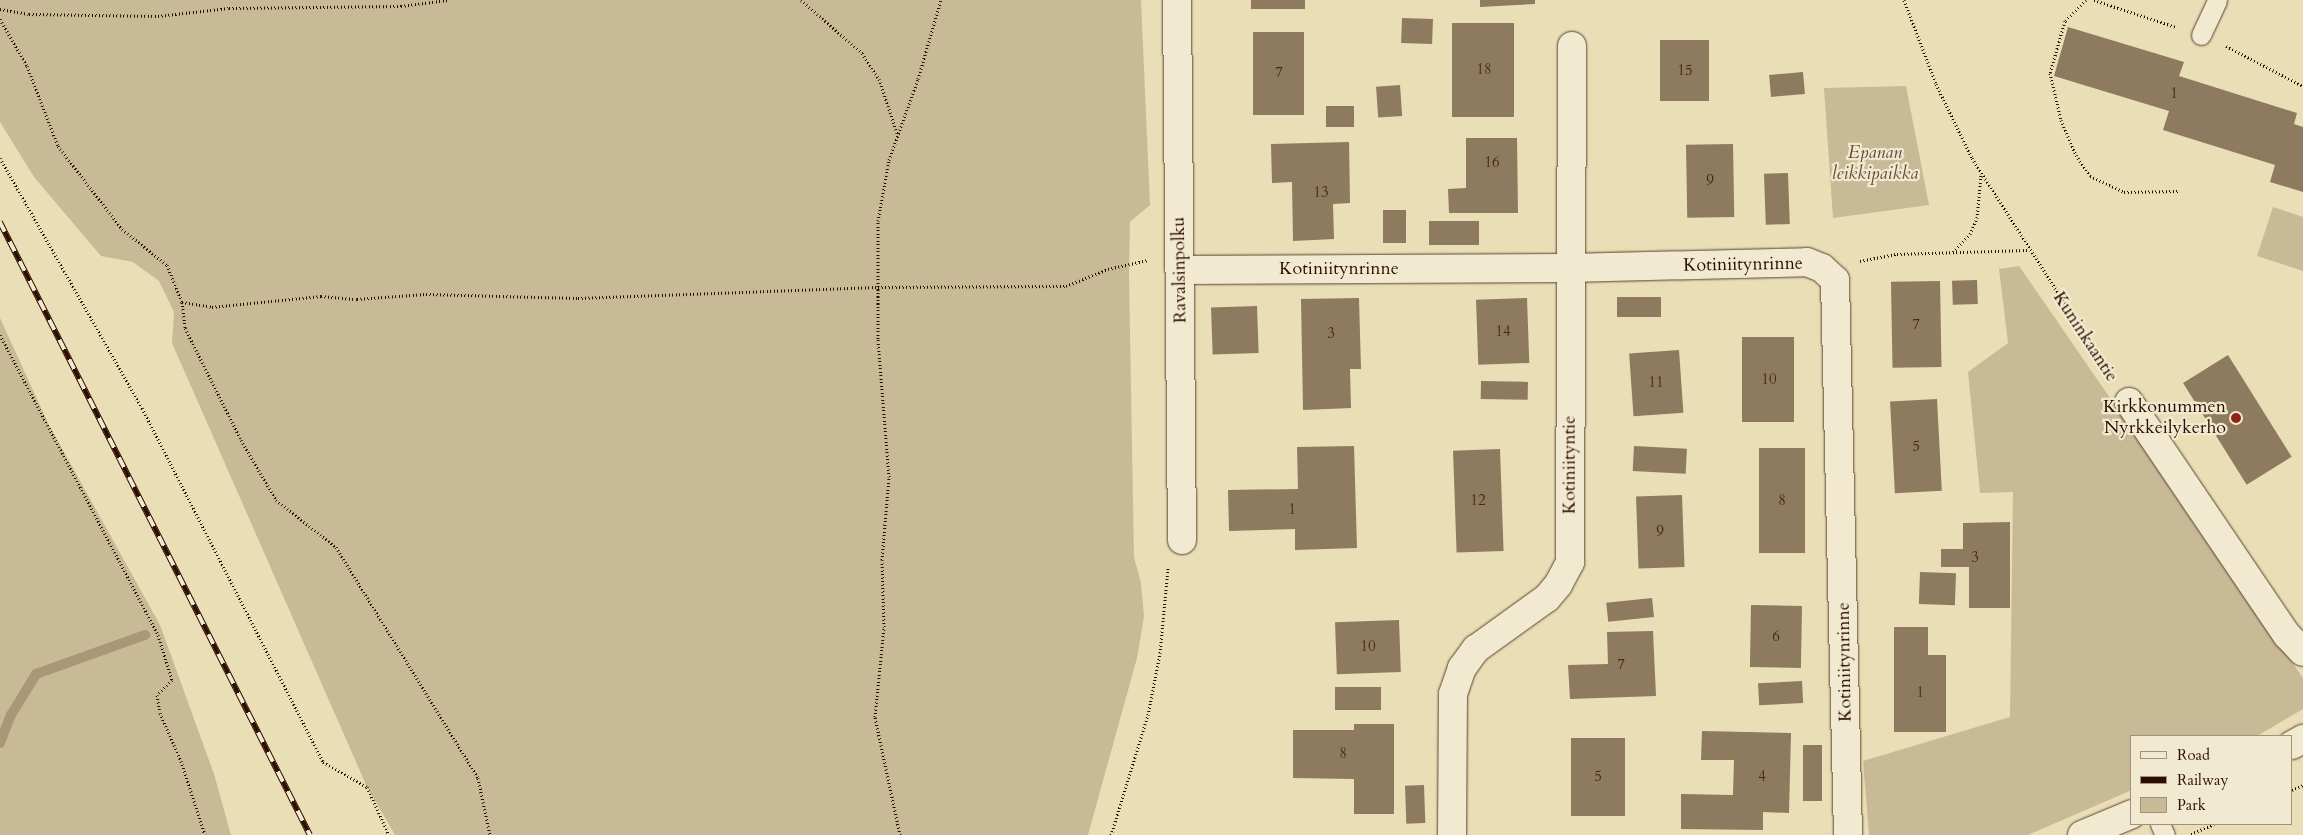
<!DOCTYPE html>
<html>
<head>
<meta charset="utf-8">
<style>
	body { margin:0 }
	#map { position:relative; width:2303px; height:835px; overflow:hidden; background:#e9deb6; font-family:Cardo,serif }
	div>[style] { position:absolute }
	.green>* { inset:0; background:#c9ba97 }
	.stream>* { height:10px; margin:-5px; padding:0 5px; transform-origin:5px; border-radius:5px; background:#a99778 }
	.building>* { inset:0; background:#8e7a5f; transform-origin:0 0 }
	.path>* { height:3px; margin-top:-1.5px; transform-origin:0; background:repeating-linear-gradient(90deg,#2c0d00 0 1px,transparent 0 3.5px) }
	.roads { filter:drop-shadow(0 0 1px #5b412e) drop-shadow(0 0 1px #5b412e) }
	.lane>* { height:19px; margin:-9.5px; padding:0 9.5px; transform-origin:9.5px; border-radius:9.5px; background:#f1ead0 }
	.street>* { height:28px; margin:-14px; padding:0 14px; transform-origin:14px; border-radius:14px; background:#f1ead0 }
	.secondary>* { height:28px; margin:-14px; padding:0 14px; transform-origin:14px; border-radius:14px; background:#f1ead0 }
	.rail>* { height:5.5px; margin-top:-2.75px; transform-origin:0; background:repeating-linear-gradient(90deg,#f1ead0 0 11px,#2c0d00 0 22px); box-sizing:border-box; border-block:1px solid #2c0d00 }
	.dots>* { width:14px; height:14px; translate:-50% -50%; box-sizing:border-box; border:2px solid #f1ead0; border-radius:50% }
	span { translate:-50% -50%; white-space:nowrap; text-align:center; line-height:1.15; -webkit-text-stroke:4.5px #f1ead0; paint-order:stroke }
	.number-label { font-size:15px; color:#442818 }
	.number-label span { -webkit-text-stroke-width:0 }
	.park-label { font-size:18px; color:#634a35; font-style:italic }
	.street-label { font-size:18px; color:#2c0d00 }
	.poi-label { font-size:18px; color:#2c0d00 }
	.right { translate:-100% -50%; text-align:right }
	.legend { position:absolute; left:2130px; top:735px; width:162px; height:90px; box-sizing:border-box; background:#f1ead0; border:1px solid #a2927d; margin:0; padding:6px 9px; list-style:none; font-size:15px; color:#2c0d00 }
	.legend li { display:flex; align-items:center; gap:10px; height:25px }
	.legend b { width:25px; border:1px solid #a2927d }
</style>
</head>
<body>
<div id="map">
	<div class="green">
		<i style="clip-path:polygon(0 0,1141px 0,1150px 205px,1130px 222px,1129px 274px,1134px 557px,1141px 583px,1144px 617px,1137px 658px,1088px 835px,395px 835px,367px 787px,172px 343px,174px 312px,159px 281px,133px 262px,101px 256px,34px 177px,0 122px)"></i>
		<i style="clip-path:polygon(1906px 86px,1929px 205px,1833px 218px,1824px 88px)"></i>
		<i style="clip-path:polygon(2273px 207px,2303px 217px,2303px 271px,2257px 256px)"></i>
		<i style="clip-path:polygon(2019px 266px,2303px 678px,2303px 709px,2257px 736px,2132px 736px,2132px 790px,2028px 835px,1869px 835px,1863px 761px,2010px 717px,2013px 492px,1980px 493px,1968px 372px,2008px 343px,1999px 269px)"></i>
		<i style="clip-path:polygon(0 318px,48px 423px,160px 625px,214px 774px,231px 835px,0 835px)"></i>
	</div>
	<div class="stream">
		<i style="left:0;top:743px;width:30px;rotate:-69deg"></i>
		<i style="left:11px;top:715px;width:48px;rotate:-58.6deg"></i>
		<i style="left:36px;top:674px;width:116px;rotate:-19.7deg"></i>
	</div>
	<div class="building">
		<i style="left:1251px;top:0;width:54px;height:9px"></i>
		<i style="clip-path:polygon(1480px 0,1535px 0,1535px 4px,1480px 7px)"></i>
		<i style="left:1402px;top:18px;width:31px;height:25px;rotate:2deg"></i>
		<i style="left:1452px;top:23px;width:62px;height:94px"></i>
		<i style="clip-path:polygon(2068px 27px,2184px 62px,2179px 76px,2297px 113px,2294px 124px,2303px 127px,2303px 192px,2270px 182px,2275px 165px,2163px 130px,2169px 111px,2054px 76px)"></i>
		<i style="left:1253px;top:32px;width:51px;height:83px"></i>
		<i style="left:1660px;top:40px;width:49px;height:61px"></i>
		<i style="left:1803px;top:72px;width:22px;height:34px;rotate:85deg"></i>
		<i style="left:1400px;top:85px;width:31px;height:24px;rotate:86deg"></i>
		<i style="left:1326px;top:106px;width:28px;height:21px"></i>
		<i style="clip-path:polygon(1466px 138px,1517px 138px,1518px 213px,1449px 213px,1448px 189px,1466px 188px)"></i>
		<i style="clip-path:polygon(1349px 142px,1350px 203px,1333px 204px,1334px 239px,1293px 241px,1292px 182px,1272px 183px,1271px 144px)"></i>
		<i style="left:1733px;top:144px;width:73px;height:47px;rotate:89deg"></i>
		<i style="left:1788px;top:173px;width:51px;height:24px;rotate:88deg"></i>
		<i style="left:1383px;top:210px;width:23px;height:33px"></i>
		<i style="left:1479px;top:221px;width:24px;height:50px;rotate:90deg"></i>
		<i style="left:1977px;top:280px;width:24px;height:25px;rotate:88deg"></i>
		<i style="left:1940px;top:281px;width:86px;height:49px;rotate:89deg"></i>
		<i style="left:1661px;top:297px;width:20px;height:44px;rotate:90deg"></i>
		<i style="clip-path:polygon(1359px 298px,1361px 369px,1350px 369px,1351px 408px,1303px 410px,1301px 299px)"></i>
		<i style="left:1527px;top:298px;width:65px;height:51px;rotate:88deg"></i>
		<i style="left:1257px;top:306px;width:47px;height:46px;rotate:88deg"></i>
		<i style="left:1742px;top:337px;width:52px;height:85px"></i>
		<i style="left:1679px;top:350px;width:63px;height:50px;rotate:86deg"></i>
		<i style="left:2228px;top:355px;width:120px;height:53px;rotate:58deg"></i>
		<i style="left:1481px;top:381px;width:47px;height:18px;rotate:1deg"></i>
		<i style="left:1937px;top:399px;width:92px;height:47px;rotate:87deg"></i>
		<i style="clip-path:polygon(1354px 446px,1357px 548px,1295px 550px,1295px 529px,1229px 531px,1228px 490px,1298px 489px,1297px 447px)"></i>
		<i style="left:1634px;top:446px;width:53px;height:25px;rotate:3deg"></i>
		<i style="left:1759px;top:448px;width:46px;height:105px"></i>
		<i style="left:1500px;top:449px;width:102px;height:47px;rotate:88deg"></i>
		<i style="left:1682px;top:495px;width:72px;height:46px;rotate:88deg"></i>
		<i style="clip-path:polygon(2010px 522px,2010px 608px,1969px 608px,1969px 567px,1941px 567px,1941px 549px,1963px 549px,1963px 523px)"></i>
		<i style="left:1920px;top:572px;width:36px;height:32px;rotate:2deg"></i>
		<i style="left:1652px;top:598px;width:19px;height:46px;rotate:84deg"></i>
		<i style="left:1751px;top:605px;width:51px;height:62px;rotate:1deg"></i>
		<i style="left:1399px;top:620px;width:52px;height:64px;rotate:88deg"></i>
		<i style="clip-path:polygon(1894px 627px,1928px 627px,1928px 655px,1946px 655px,1946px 732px,1894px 732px)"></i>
		<i style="clip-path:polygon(1653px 631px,1656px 696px,1570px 699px,1568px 665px,1608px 664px,1607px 632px)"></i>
		<i style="left:1802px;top:681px;width:22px;height:44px;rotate:87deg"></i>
		<i style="left:1335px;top:687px;width:46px;height:23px"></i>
		<i style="clip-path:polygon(1354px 724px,1394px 724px,1394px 814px,1354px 814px,1354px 779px,1293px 778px,1293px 730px,1354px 730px)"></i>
		<i style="clip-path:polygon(1702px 731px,1791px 733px,1789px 813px,1763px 812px,1763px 830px,1681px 829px,1681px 794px,1733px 795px,1734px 760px,1701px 760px)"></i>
		<i style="left:1571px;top:738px;width:54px;height:78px"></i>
		<i style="left:1803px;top:745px;width:19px;height:56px"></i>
		<i style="left:1424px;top:785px;width:38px;height:19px;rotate:88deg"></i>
	</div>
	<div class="path">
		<i style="left:801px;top:0;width:81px;rotate:41deg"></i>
		<i style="left:862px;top:53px;width:31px;rotate:57deg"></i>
		<i style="left:879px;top:79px;width:57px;rotate:71.6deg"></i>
		<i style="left:1904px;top:0;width:90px;rotate:69.1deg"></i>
		<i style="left:1936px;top:84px;width:82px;rotate:64.1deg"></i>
		<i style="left:1972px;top:158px;width:260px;rotate:57.4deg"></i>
		<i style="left:2086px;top:0;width:30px;rotate:135deg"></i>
		<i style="left:2065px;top:21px;width:54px;rotate:106.1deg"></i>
		<i style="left:2050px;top:73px;width:48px;rotate:76.8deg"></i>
		<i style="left:2061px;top:120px;width:38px;rotate:67deg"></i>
		<i style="left:2076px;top:155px;width:25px;rotate:56deg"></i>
		<i style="left:2090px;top:176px;width:38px;rotate:25deg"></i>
		<i style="left:2124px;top:192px;width:54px;rotate:-1.1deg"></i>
		<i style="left:2094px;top:0;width:86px;rotate:18.2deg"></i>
		<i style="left:0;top:9px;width:29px;rotate:10deg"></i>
		<i style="left:29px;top:14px;width:129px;rotate:0.9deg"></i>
		<i style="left:158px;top:16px;width:71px;rotate:-6.4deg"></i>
		<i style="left:229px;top:8px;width:172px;rotate:-0.7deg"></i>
		<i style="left:401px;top:6px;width:47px;rotate:-7.3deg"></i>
		<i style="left:0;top:19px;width:54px;rotate:60.1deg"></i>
		<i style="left:27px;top:66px;width:86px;rotate:68.8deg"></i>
		<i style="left:58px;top:146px;width:105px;rotate:52.4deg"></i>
		<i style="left:122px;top:229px;width:58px;rotate:38.7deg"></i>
		<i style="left:167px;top:265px;width:40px;rotate:68deg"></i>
		<i style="left:182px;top:302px;width:26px;rotate:83deg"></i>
		<i style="left:185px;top:328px;width:125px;rotate:63.4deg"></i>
		<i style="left:241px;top:440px;width:69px;rotate:59.7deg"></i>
		<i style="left:276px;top:500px;width:76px;rotate:38.1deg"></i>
		<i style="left:336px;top:547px;width:271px;rotate:58.4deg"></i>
		<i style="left:478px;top:778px;width:58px;rotate:78.1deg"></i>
		<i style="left:2226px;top:46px;width:87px;rotate:27.5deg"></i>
		<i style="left:0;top:158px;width:288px;rotate:60.4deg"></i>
		<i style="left:142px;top:408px;width:398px;rotate:62.9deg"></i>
		<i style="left:323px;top:762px;width:51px;rotate:29.6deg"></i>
		<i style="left:367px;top:787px;width:53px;rotate:65.4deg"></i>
		<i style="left:1953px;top:252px;width:25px;rotate:-47deg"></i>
		<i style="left:1970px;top:234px;width:17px;rotate:-66deg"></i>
		<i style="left:1977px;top:218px;width:43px;rotate:-84.7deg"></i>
		<i style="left:1860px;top:261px;width:38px;rotate:-11deg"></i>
		<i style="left:1897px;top:254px;width:131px;rotate:-1.7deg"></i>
		<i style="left:182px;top:302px;width:30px;rotate:9deg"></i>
		<i style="left:212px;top:307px;width:110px;rotate:-5.8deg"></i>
		<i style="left:321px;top:296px;width:36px;rotate:5deg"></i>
		<i style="left:357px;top:299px;width:69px;rotate:-4.1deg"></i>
		<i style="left:426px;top:294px;width:152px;rotate:1.5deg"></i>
		<i style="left:578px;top:298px;width:300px;rotate:-2.1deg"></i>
		<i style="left:878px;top:287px;width:188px;rotate:-0.3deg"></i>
		<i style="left:1066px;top:286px;width:45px;rotate:-22deg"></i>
		<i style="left:1108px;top:269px;width:41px;rotate:-12.7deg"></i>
		<i style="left:0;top:335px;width:339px;rotate:62.2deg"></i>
		<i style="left:158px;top:635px;width:47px;rotate:72.7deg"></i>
		<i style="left:172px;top:680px;width:21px;rotate:135deg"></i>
		<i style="left:157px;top:695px;width:18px;rotate:81deg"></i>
		<i style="left:160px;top:713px;width:52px;rotate:66.4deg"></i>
		<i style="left:181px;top:761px;width:78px;rotate:72deg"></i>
		<i style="left:2292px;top:790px;width:12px;rotate:-24deg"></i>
		<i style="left:2191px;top:834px;width:25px;rotate:-23deg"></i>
		<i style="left:900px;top:835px;width:121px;rotate:-102deg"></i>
		<i style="left:875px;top:717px;width:90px;rotate:-84.3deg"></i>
		<i style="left:884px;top:627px;width:67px;rotate:-91.7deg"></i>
		<i style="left:882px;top:560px;width:83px;rotate:-85.2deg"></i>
		<i style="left:889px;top:477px;width:138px;rotate:-94.6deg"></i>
		<i style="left:878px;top:339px;width:118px;rotate:-90deg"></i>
		<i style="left:878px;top:221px;width:62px;rotate:-79.8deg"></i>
		<i style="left:889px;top:160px;width:86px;rotate:-70.3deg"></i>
		<i style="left:918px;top:79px;width:82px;rotate:-73.8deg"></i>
		<i style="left:1111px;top:835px;width:126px;rotate:-72.9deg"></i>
		<i style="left:1148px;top:715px;width:63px;rotate:-79deg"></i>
		<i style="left:1160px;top:653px;width:85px;rotate:-84.6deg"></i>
	</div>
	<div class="roads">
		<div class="lane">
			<i style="left:2201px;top:35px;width:38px;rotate:-65deg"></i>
			<i style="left:2160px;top:824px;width:12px;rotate:66deg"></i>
		</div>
		<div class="street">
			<i style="left:1177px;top:0;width:540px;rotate:89.47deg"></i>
			<i style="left:1181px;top:270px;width:388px;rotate:-0.3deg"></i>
			<i style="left:1569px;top:268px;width:238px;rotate:-1.4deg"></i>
			<i style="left:1807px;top:262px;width:16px;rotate:22deg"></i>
			<i style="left:1822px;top:268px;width:18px;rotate:43deg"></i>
			<i style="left:1835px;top:280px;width:555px;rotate:88.66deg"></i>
			<i style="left:2129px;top:402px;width:282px;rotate:55.9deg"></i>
			<i style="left:2287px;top:635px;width:23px;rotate:47deg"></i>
			<i style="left:1452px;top:835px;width:141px;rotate:-89.6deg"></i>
			<i style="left:1453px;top:694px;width:28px;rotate:-71deg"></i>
			<i style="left:1462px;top:668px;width:24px;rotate:-54deg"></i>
			<i style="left:1476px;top:649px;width:87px;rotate:-35.7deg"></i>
			<i style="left:1547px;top:598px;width:17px;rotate:-50deg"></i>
			<i style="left:1558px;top:585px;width:26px;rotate:-62deg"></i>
			<i style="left:1570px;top:562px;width:516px;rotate:-89.78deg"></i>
		</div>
		<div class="secondary">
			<i style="left:2292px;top:745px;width:13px;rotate:-29deg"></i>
			<i style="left:2082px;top:835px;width:54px;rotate:-22.8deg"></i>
		</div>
	</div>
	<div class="rail">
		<i style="left:0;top:222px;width:687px;rotate:63.17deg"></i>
	</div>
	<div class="dots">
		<i style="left:2236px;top:418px;background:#8f2418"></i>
	</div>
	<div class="number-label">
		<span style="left:1484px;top:70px">18</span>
		<span style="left:1685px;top:71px">15</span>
		<span style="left:1279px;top:73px">7</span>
		<span style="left:2174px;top:94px">1</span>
		<span style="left:1492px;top:163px">16</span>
		<span style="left:1710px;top:181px">9</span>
		<span style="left:1321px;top:193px">13</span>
		<span style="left:1916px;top:325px">7</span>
		<span style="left:1503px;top:332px">14</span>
		<span style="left:1331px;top:334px">3</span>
		<span style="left:1769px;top:380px">10</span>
		<span style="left:1656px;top:383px">11</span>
		<span style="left:1916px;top:447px">5</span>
		<span style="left:1478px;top:501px">12</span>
		<span style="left:1782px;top:501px">8</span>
		<span style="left:1292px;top:510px">1</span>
		<span style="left:1660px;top:532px">9</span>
		<span style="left:1975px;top:558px">3</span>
		<span style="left:1776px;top:637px">6</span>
		<span style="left:1368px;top:647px">10</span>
		<span style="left:1621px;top:665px">7</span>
		<span style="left:1920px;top:693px">1</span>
		<span style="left:1343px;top:754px">8</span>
		<span style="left:1598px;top:777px">5</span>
		<span style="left:1762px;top:777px">4</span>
	</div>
	<div class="park-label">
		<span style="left:1875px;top:164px">Epanan<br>leikkipaikka</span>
	</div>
	<div class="street-label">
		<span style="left:1743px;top:265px;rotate:-1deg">Kotiniitynrinne</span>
		<span style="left:1339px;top:269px">Kotiniitynrinne</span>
		<span style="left:1180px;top:270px;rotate:-91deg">Ravalsinpolku</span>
		<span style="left:2085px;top:337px;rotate:57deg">Kuninkaantie</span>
		<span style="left:1570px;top:465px;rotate:-90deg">Kotiniityntie</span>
		<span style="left:1845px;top:662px;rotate:-91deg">Kotiniitynrinne</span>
	</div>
	<div class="poi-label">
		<span class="right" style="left:2226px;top:418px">Kirkkonummen<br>Nyrkkeilykerho</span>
	</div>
	<ul class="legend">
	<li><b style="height:6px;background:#f1ead0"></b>Road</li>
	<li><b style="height:6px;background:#2c0d00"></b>Railway</li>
	<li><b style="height:14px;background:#c9ba97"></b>Park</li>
	</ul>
</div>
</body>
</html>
